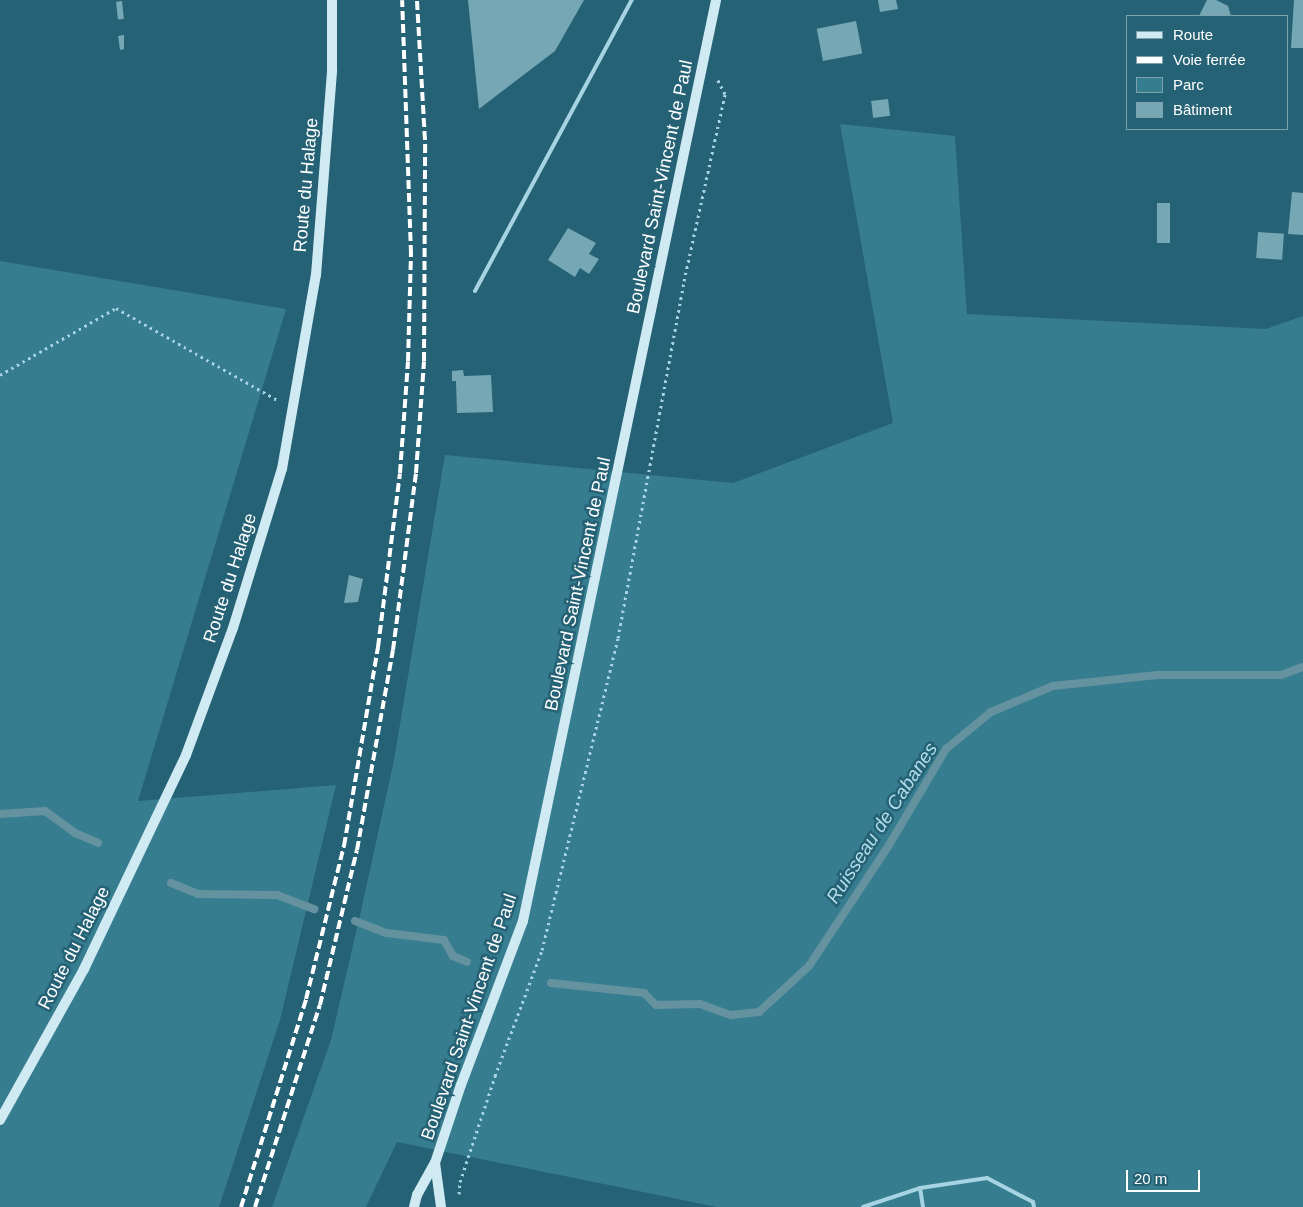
<!DOCTYPE html>
<html>
<head>
<meta charset="utf-8">
<style>
	body { margin:0 }
	#map { position:relative; width:1303px; height:1207px; overflow:hidden; background:#266275; font-family:Helvetica,sans-serif }
	div>[style] { position:absolute }
	.green>* { inset:0; background:#377d90 }
	.stream>* { height:8px; margin:-4px; padding:0 4px; transform-origin:4px; border-radius:4px; background:#65929f }
	.building>* { inset:0; background:#76a7b5; transform-origin:0 0 }
	.path>* { height:3px; margin-top:-1.5px; transform-origin:0; background:repeating-linear-gradient(90deg,#a6d4e2 0 2.5px,transparent 0 6.5px) }
	.service>* { height:4px; margin:-2px; padding:0 2px; transform-origin:2px; border-radius:2px; background:#a6d4e2 }
	.secondary>* { height:10px; margin:-5px; padding:0 5px; transform-origin:5px; border-radius:5px; background:#cfeaf2 }
	.rail>* { height:4px; margin-top:-2px; transform-origin:0; background:repeating-linear-gradient(90deg,#fff 0 9px,transparent 0 13px) }
	span { translate:-50% -50%; white-space:nowrap; text-align:center; line-height:1.15; -webkit-text-stroke:5px #266275; paint-order:stroke }
	.street-label { font-size:18px; color:#fff }
	.water-label { font-size:19px; color:#b1deea; font-style:italic }
	.legend { position:absolute; left:1126px; top:15px; width:162px; height:115px; box-sizing:border-box; background:#266275; border:1px solid #7da1ac; margin:0; padding:6px 9px; list-style:none; font-size:15px; color:#fff }
	.legend li { display:flex; align-items:center; gap:10px; height:25px }
	.legend b { width:25px; border:1px solid #7da1ac }
	.scale { position:absolute; left:1126px; top:1170px; width:74px; height:22px; box-sizing:border-box; border:2px solid #fff; border-top:0; padding-left:6px; font-size:15px; line-height:18px; white-space:nowrap; color:#fff; -webkit-text-stroke:4px #266275; paint-order:stroke }
</style>
</head>
<body>
<div id="map">
	<div class="green">
		<i style="clip-path:polygon(840px 124px,955px 136px,967px 314px,1266px 329px,1303px 316px,1303px 1207px,717px 1207px,397px 1142px,366px 1207px,272px 1207px,331px 1040px,361px 911px,394px 760px,445px 455px,733px 483px,893px 423px)"></i>
		<i style="clip-path:polygon(0 261px,286px 309px,138px 801px,336px 785px,280px 1020px,219px 1207px,0 1207px)"></i>
	</div>
	<div class="stream">
		<i style="left:0;top:814px;width:45px;rotate:-3.8deg"></i>
		<i style="left:45px;top:811px;width:37px;rotate:36deg"></i>
		<i style="left:75px;top:833px;width:25px;rotate:23deg"></i>
		<i style="left:171px;top:883px;width:29px;rotate:22deg"></i>
		<i style="left:198px;top:894px;width:79px;rotate:0.7deg"></i>
		<i style="left:277px;top:895px;width:40px;rotate:21deg"></i>
		<i style="left:355px;top:921px;width:34px;rotate:21deg"></i>
		<i style="left:387px;top:933px;width:57px;rotate:7deg"></i>
		<i style="left:444px;top:940px;width:18px;rotate:61deg"></i>
		<i style="left:453px;top:956px;width:15px;rotate:23deg"></i>
		<i style="left:551px;top:983px;width:94px;rotate:6.1deg"></i>
		<i style="left:644px;top:993px;width:17px;rotate:45deg"></i>
		<i style="left:656px;top:1005px;width:44px;rotate:-1.3deg"></i>
		<i style="left:700px;top:1004px;width:33px;rotate:20deg"></i>
		<i style="left:731px;top:1015px;width:28px;rotate:-6deg"></i>
		<i style="left:759px;top:1012px;width:68px;rotate:-42.6deg"></i>
		<i style="left:809px;top:966px;width:145px;rotate:-56.5deg"></i>
		<i style="left:889px;top:845px;width:112px;rotate:-59.3deg"></i>
		<i style="left:946px;top:749px;width:58px;rotate:-39.4deg"></i>
		<i style="left:991px;top:712px;width:67px;rotate:-22.8deg"></i>
		<i style="left:1053px;top:686px;width:105px;rotate:-6deg"></i>
		<i style="left:1157px;top:675px;width:124px"></i>
		<i style="left:1281px;top:675px;width:23px;rotate:-20deg"></i>
	</div>
	<div class="building">
		<i style="clip-path:polygon(468px 0,584px 0,555px 51px,479px 109px)"></i>
		<i style="clip-path:polygon(878px 0,896px 0,898px 9px,880px 12px)"></i>
		<i style="clip-path:polygon(1207px 0,1216px 0,1228px 6px,1231px 16px,1199px 16px)"></i>
		<i style="clip-path:polygon(1294px 0,1303px 0,1303px 48px,1291px 48px)"></i>
		<i style="left:122px;top:1px;width:18px;height:6px;rotate:84deg"></i>
		<i style="left:856px;top:21px;width:33px;height:40px;rotate:79deg"></i>
		<i style="clip-path:polygon(124px 35px,124px 49px,120px 50px,118px 36px)"></i>
		<i style="left:888px;top:99px;width:17px;height:17px;rotate:83deg"></i>
		<i style="clip-path:polygon(1292px 192px,1303px 193px,1303px 235px,1288px 234px)"></i>
		<i style="left:1157px;top:203px;width:13px;height:40px"></i>
		<i style="clip-path:polygon(568px 228px,596px 243px,589px 254px,599px 259px,589px 274px,580px 268px,575px 277px,548px 260px)"></i>
		<i style="left:1258px;top:232px;width:26px;height:26px;rotate:4deg"></i>
		<i style="clip-path:polygon(463px 370px,464px 376px,491px 375px,493px 412px,457px 413px,456px 381px,452px 381px,452px 371px)"></i>
		<i style="clip-path:polygon(349px 575px,363px 579px,358px 602px,344px 603px)"></i>
	</div>
	<div class="path">
		<i style="left:0;top:375px;width:134px;rotate:-30deg"></i>
		<i style="left:116px;top:308px;width:185px;rotate:29.7deg"></i>
		<i style="left:459px;top:1194px;width:12px;rotate:-85deg"></i>
		<i style="left:460px;top:1182px;width:112px;rotate:-71.7deg"></i>
		<i style="left:495px;top:1076px;width:134px;rotate:-69.5deg"></i>
		<i style="left:542px;top:950px;width:321px;rotate:-76.3deg"></i>
		<i style="left:618px;top:638px;width:363px;rotate:-79.5deg"></i>
		<i style="left:684px;top:281px;width:191px;rotate:-77.6deg"></i>
		<i style="left:725px;top:94px;width:18px;rotate:-117deg"></i>
	</div>
	<div class="service">
		<i style="left:475px;top:291px;width:331px;rotate:-61.7deg"></i>
		<i style="left:920px;top:1188px;width:19px;rotate:81deg"></i>
		<i style="left:863px;top:1207px;width:60px;rotate:-18.4deg"></i>
		<i style="left:920px;top:1188px;width:68px;rotate:-8.5deg"></i>
		<i style="left:987px;top:1178px;width:52px;rotate:27.6deg"></i>
		<i style="left:1033px;top:1202px;width:5px;rotate:79deg"></i>
	</div>
	<div class="secondary">
		<i style="left:0;top:1120px;width:173px;rotate:-60.9deg"></i>
		<i style="left:84px;top:969px;width:237px;rotate:-64.5deg"></i>
		<i style="left:186px;top:755px;width:135px;rotate:-69.7deg"></i>
		<i style="left:233px;top:628px;width:166px;rotate:-72.9deg"></i>
		<i style="left:282px;top:469px;width:197px;rotate:-80.1deg"></i>
		<i style="left:316px;top:275px;width:206px;rotate:-85.5deg"></i>
		<i style="left:332px;top:70px;width:70px;rotate:-90deg"></i>
		<i style="left:435px;top:1163px;width:44px;rotate:82.2deg"></i>
		<i style="left:414px;top:1207px;width:12px;rotate:-76deg"></i>
		<i style="left:417px;top:1195px;width:37px;rotate:-61deg"></i>
		<i style="left:435px;top:1163px;width:82px;rotate:-71.6deg"></i>
		<i style="left:461px;top:1085px;width:175px;rotate:-69.3deg"></i>
		<i style="left:523px;top:921px;width:941px;rotate:-78.16deg"></i>
	</div>
	<div class="rail">
		<i style="left:241px;top:1207px;width:218px;rotate:-72.6deg"></i>
		<i style="left:306px;top:999px;width:158px;rotate:-76.1deg"></i>
		<i style="left:344px;top:846px;width:202px;rotate:-80.3deg"></i>
		<i style="left:378px;top:647px;width:175px;rotate:-82.8deg"></i>
		<i style="left:400px;top:473px;width:112px;rotate:-85.9deg"></i>
		<i style="left:408px;top:361px;width:107px;rotate:-88.4deg"></i>
		<i style="left:411px;top:254px;width:254px;rotate:-92deg"></i>
		<i style="left:255px;top:1207px;width:212px;rotate:-72.2deg"></i>
		<i style="left:320px;top:1005px;width:159px;rotate:-76.6deg"></i>
		<i style="left:357px;top:850px;width:203px;rotate:-79.8deg"></i>
		<i style="left:393px;top:650px;width:178px;rotate:-82.6deg"></i>
		<i style="left:416px;top:473px;width:112px;rotate:-85.9deg"></i>
		<i style="left:424px;top:361px;width:221px;rotate:-89.7deg"></i>
		<i style="left:425px;top:140px;width:140px;rotate:-93.3deg"></i>
	</div>
	<div class="street-label">
		<span style="left:306px;top:185px;rotate:-85deg">Route du Halage</span>
		<span style="left:660px;top:187px;rotate:-78deg">Boulevard Saint-Vincent de Paul</span>
		<span style="left:230px;top:578px;rotate:-72deg">Route du Halage</span>
		<span style="left:578px;top:584px;rotate:-78deg">Boulevard Saint-Vincent de Paul</span>
		<span style="left:74px;top:948px;rotate:-63deg">Route du Halage</span>
		<span style="left:469px;top:1017px;rotate:-71deg">Boulevard Saint-Vincent de Paul</span>
	</div>
	<div class="water-label">
		<span style="left:882px;top:823px;rotate:-57deg">Ruisseau de Cabanes</span>
	</div>
	<ul class="legend">
	<li><b style="height:6px;background:#cfeaf2"></b>Route</li>
	<li><b style="height:6px;background:#fff"></b>Voie ferrée</li>
	<li><b style="height:14px;background:#377d90"></b>Parc</li>
	<li><b style="height:14px;background:#76a7b5"></b>Bâtiment</li>
	</ul>
	<div class="scale">20 m</div>
</div>
</body>
</html>
